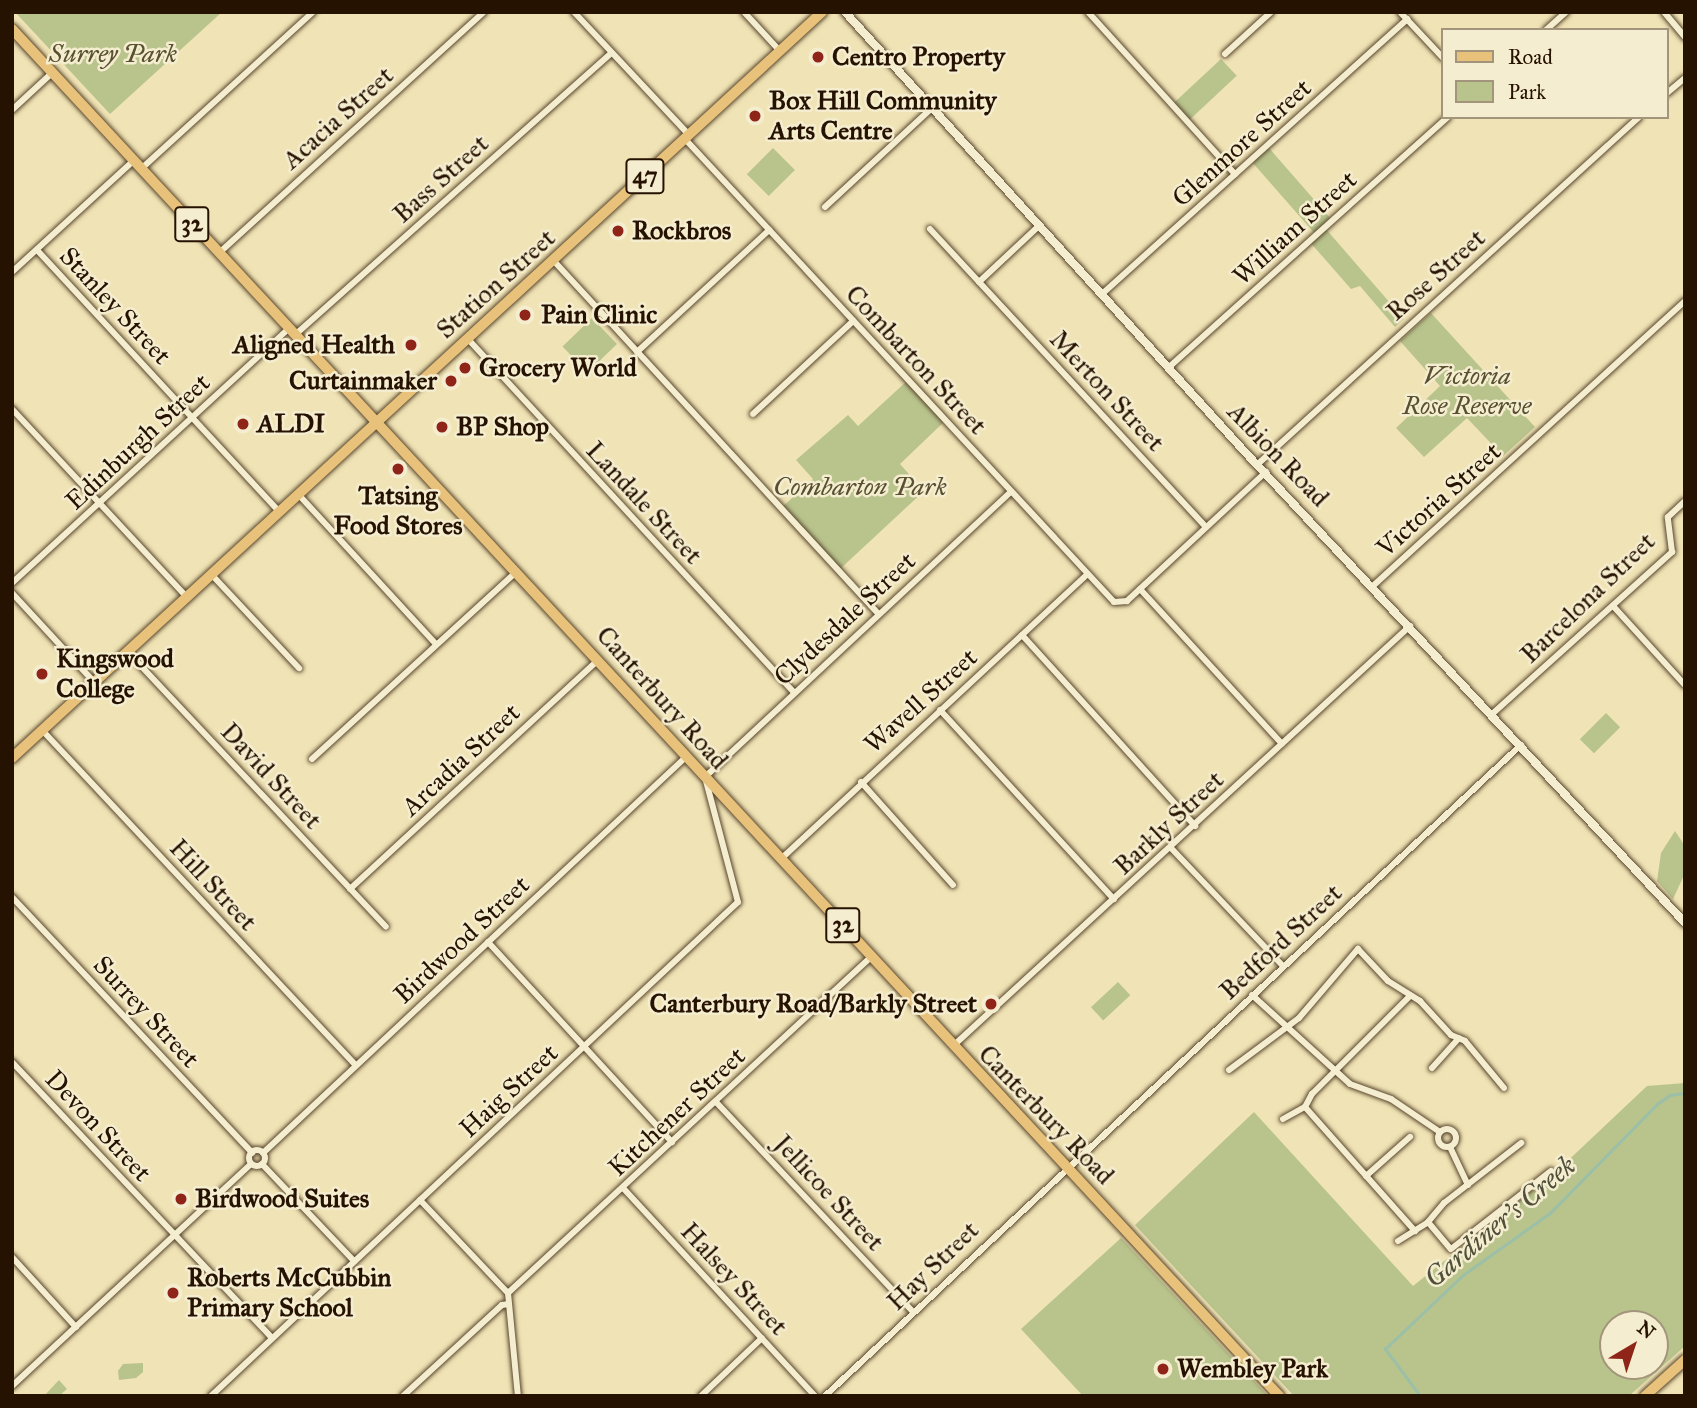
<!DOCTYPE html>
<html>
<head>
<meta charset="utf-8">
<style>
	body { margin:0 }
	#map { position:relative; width:1697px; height:1408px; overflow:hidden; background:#f0e3b5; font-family:"IM FELL Great Primer",serif }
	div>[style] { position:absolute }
	.green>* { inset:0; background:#b9c48d; transform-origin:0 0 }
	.stream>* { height:2.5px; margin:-1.25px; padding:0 1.25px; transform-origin:1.25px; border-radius:1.25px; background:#9bbfa7 }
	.roads { filter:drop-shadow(0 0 2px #58462d) drop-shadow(0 0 2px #58462d) }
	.minor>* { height:6px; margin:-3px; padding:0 3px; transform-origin:3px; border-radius:3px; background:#f5edcf }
	.minor>.ring { margin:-3px; padding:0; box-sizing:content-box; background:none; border:6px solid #f5edcf; border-radius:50% }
	.tertiary>* { height:8px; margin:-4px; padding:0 4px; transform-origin:4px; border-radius:4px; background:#f5edcf }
	.primary>* { height:10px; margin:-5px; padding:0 5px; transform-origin:5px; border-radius:5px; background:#e8c27a }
	.dots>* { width:19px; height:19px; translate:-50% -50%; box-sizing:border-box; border:4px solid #f5edcf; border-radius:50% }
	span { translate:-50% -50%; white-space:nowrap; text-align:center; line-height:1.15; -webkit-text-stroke:5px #f5edcf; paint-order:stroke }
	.shield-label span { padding:2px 5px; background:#f5edcf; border:2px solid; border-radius:5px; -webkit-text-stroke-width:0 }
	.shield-label { font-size:24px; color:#261200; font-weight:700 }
	.park-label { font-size:26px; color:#595031; font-style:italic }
	.poi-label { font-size:26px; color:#261200; font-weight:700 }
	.left { translate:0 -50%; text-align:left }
	.right { translate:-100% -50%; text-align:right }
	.street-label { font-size:26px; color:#261200 }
	.water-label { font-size:28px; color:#4f4f3a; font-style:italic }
	.frame { position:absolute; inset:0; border:14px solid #261200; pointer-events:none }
	.legend { position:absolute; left:1441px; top:28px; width:228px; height:91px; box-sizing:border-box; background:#f5edcf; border:2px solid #a2957c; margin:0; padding:9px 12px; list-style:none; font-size:21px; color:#261200 }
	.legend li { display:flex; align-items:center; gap:14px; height:35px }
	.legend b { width:35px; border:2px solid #a2957c }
	.north { position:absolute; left:1599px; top:1310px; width:70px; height:70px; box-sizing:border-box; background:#f5edcf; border:2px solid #a2957c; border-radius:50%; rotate:39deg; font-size:19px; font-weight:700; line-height:28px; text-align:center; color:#261200 }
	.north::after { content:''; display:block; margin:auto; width:24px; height:32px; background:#8f2418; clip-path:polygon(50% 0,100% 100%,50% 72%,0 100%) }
</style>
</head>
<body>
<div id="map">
	<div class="green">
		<i style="clip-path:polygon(15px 12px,222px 12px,110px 114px)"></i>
		<i style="left:1221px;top:59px;width:23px;height:65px;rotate:47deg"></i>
		<i style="left:773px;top:148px;width:31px;height:37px;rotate:45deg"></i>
		<i style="clip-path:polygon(1269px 148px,1332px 220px,1325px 228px,1404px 319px,1395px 327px,1360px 286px,1351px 289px,1309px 241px,1316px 235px,1252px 162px)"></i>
		<i style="clip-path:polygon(1431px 313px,1535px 427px,1503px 456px,1467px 418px,1424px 457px,1396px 428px,1440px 386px,1400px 341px)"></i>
		<i style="left:592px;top:318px;width:36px;height:41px;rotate:46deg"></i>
		<i style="clip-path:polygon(908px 380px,946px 420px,900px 464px,924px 491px,839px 570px,781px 508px,813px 479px,796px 460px,848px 415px,858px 426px)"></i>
		<i style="left:1606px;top:713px;width:20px;height:37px;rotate:45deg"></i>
		<i style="clip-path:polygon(1675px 831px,1685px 846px,1685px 873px,1673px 899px,1657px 881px,1661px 853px)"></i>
		<i style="left:1118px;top:982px;width:18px;height:37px;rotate:47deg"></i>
		<i style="clip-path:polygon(evenodd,1685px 1083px,1685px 1346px,1629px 1396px,1294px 1396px,1135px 1225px,1254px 1112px,1413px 1286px,1558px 1170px,1647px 1086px,1685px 1083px,1613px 1324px,1655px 1324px,1655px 1366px,1613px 1366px,1613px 1324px)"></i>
		<i style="clip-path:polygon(1121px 1238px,1268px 1396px,1083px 1396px,1021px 1329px)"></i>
		<i style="clip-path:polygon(143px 1363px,143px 1372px,136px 1378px,119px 1380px,118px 1371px,123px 1364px)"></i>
		<i style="clip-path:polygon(59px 1380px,67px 1389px,59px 1396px,44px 1396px)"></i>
	</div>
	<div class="stream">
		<i style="left:1420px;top:1396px;width:59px;rotate:-126.7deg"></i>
		<i style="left:1385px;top:1349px;width:108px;rotate:-43.5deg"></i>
		<i style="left:1463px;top:1275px;width:107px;rotate:-35.5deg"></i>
		<i style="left:1550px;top:1213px;width:153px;rotate:-45.5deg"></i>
		<i style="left:1657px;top:1104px;width:16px;rotate:-35deg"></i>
		<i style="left:1670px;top:1095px;width:15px;rotate:-8deg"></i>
	</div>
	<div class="roads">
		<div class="minor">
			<i style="left:574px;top:12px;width:168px;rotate:46.9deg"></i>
			<i style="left:744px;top:12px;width:53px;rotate:47.3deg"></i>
			<i style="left:1088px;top:12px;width:219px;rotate:47.8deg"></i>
			<i style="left:1400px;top:12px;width:63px;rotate:46.9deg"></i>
			<i style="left:1664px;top:12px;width:33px;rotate:50deg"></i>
			<i style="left:1546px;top:30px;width:27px;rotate:-42deg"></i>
			<i style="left:1225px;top:54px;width:62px;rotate:-42.4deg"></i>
			<i style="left:1667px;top:93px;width:23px;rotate:-40deg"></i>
			<i style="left:12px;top:110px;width:54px;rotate:-42.8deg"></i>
			<i style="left:685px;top:139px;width:631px;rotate:47.18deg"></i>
			<i style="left:1114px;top:602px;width:13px;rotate:-4deg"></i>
			<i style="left:1127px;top:601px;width:190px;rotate:-42.9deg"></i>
			<i style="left:141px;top:169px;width:233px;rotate:-42.4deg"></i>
			<i style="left:825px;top:207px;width:146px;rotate:-42.8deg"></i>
			<i style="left:930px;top:229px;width:406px;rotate:47.2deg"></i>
			<i style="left:37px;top:250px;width:356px;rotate:47.2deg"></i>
			<i style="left:219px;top:253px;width:358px;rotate:-42.3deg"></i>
			<i style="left:553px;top:260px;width:481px;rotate:47.4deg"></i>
			<i style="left:12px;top:272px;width:164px;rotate:-42.5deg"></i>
			<i style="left:979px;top:282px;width:83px;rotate:-43.1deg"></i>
			<i style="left:1102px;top:294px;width:411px;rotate:-42deg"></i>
			<i style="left:296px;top:334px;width:422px;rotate:-41.7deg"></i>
			<i style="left:467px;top:338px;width:482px;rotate:47.3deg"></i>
			<i style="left:637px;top:352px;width:180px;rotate:-42.7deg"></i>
			<i style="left:1168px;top:368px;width:376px;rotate:-41.9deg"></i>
			<i style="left:12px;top:409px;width:255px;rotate:47.1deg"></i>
			<i style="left:753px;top:414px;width:137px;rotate:-42.9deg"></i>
			<i style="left:1259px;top:463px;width:514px;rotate:-42.32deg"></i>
			<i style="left:298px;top:494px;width:204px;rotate:47.4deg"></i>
			<i style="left:211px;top:574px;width:129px;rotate:46.9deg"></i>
			<i style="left:12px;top:583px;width:378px;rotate:-42.6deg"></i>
			<i style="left:1374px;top:585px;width:421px;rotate:-42.4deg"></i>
			<i style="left:1140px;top:589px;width:210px;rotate:47.5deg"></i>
			<i style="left:12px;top:593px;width:121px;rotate:47.3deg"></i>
			<i style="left:1614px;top:607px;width:105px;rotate:47.7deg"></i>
			<i style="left:1022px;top:635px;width:258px;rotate:47.8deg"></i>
			<i style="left:127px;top:651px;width:378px;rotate:46.8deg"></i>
			<i style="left:940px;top:710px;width:257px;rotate:47.4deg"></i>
			<i style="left:1491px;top:715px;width:244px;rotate:-42deg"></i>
			<i style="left:1672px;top:552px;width:35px;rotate:-97deg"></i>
			<i style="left:1668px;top:517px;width:23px;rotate:-43deg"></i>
			<i style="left:42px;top:730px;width:459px;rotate:46.9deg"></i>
			<i style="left:312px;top:759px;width:278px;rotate:-42.5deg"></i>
			<i style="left:861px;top:782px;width:138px;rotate:48.2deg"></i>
			<i style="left:1171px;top:848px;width:163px;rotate:46.5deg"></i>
			<i style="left:782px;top:858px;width:417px;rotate:-42.9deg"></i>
			<i style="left:350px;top:889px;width:338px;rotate:-42.7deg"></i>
			<i style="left:12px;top:897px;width:351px;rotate:46.8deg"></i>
			<i style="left:488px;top:942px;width:272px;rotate:47.4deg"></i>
			<i style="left:1252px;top:995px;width:132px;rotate:42.2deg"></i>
			<i style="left:1350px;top:1084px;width:44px;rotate:20.1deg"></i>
			<i style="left:1391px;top:1099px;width:59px;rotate:34deg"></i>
			<i style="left:953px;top:1046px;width:621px;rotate:-42.58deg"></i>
			<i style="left:12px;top:1062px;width:379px;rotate:46.7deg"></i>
			<i style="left:1432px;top:1068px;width:40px;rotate:-48deg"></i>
			<i style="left:1229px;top:1070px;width:87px;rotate:-36.6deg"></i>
			<i style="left:1299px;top:1018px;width:91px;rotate:-49.5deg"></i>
			<i style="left:1358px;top:949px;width:44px;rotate:46.8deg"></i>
			<i style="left:1388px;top:981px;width:38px;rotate:32deg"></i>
			<i style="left:1420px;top:1001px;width:46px;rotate:47.6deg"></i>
			<i style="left:1451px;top:1035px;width:15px;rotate:23deg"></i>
			<i style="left:1465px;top:1041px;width:61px;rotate:50.3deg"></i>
			<i style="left:716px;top:1102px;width:288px;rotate:46.8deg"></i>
			<i style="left:1305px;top:1107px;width:166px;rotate:48.4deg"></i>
			<i style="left:1283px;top:1119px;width:25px;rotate:-29deg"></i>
			<i style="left:1305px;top:1107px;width:15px;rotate:-62deg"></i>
			<i style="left:1312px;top:1094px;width:139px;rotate:-45deg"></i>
			<i class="ring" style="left:1438px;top:1129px;width:12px;height:12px"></i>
			<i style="left:1450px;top:1147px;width:42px;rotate:64.7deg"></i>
			<i class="ring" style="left:249px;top:1150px;width:10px;height:10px"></i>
			<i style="left:263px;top:1153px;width:581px;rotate:-43.12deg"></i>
			<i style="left:262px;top:1164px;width:134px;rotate:46.5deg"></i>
			<i style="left:1366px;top:1176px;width:59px;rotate:-41.6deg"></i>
			<i style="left:624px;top:1189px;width:282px;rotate:47.3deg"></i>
			<i style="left:420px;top:1200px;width:128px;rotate:46.6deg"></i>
			<i style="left:508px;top:1293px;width:103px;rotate:84.5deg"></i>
			<i style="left:1428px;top:1222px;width:35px;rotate:50deg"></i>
			<i style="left:1451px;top:1249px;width:127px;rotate:-38deg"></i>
			<i style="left:1398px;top:1241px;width:36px;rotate:-32deg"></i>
			<i style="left:1428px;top:1222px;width:25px;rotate:-50deg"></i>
			<i style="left:1444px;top:1203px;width:98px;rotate:-37.9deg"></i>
			<i style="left:12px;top:1257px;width:95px;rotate:47.6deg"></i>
			<i style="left:508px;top:1293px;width:495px;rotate:-42.8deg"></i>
			<i style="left:12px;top:1386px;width:326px;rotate:-42.9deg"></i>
			<i style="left:211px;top:1396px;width:722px;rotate:-43.15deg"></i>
			<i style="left:738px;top:902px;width:129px;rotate:-104.8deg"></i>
			<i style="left:705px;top:777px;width:418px;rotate:-43deg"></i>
			<i style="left:403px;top:1396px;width:134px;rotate:-42.6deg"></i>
			<i style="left:502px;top:1305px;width:7px;rotate:-8deg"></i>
			<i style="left:701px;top:1396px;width:84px;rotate:-43.6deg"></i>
			<i style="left:825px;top:1396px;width:953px;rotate:-43.09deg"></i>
		</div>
		<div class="tertiary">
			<i style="left:845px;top:12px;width:593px;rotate:47.73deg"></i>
			<i style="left:1244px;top:451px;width:646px;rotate:46.94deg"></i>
		</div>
		<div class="primary">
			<i style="left:12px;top:29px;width:1864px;rotate:47.17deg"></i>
			<i style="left:12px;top:758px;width:1101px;rotate:-42.64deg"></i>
			<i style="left:1645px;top:1396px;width:54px;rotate:-42deg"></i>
		</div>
	</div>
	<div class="dots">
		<i style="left:818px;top:57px;background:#8f2418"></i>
		<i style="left:755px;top:116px;background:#8f2418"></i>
		<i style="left:618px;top:231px;background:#8f2418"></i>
		<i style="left:525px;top:315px;background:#8f2418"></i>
		<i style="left:411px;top:345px;background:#8f2418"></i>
		<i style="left:465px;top:368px;background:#8f2418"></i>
		<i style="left:451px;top:381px;background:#8f2418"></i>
		<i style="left:243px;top:424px;background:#8f2418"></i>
		<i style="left:442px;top:427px;background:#8f2418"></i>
		<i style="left:398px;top:469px;background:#8f2418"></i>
		<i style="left:42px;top:674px;background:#8f2418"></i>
		<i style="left:991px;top:1004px;background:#8f2418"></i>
		<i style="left:181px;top:1199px;background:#8f2418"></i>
		<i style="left:173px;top:1293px;background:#8f2418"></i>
		<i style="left:1163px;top:1369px;background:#8f2418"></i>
	</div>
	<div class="shield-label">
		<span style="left:645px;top:176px">47</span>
		<span style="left:192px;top:224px">32</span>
		<span style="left:843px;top:925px">32</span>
	</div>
	<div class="park-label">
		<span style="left:113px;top:54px">Surrey Park</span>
		<span style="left:1467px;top:391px">Victoria<br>Rose Reserve</span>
		<span style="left:860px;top:487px">Combarton Park</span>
	</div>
	<div class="poi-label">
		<span class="left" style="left:832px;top:57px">Centro Property</span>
		<span class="left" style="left:769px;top:116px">Box Hill Community<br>Arts Centre</span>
		<span class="left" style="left:632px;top:231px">Rockbros</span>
		<span class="left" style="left:541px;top:315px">Pain Clinic</span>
		<span class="right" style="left:395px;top:345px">Aligned Health</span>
		<span class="left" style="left:479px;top:368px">Grocery World</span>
		<span class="right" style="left:437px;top:381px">Curtainmaker</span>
		<span class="left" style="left:257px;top:424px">ALDI</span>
		<span class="left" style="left:456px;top:427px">BP Shop</span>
		<span style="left:398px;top:511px">Tatsing<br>Food Stores</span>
		<span class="left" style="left:56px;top:674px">Kingswood<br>College</span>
		<span class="right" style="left:977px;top:1004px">Canterbury Road/Barkly Street</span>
		<span class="left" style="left:195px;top:1199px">Birdwood Suites</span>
		<span class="left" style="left:187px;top:1293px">Roberts McCubbin<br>Primary School</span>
		<span class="left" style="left:1177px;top:1369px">Wembley Park</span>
	</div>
	<div class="street-label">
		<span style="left:338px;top:118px;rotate:-42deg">Acacia Street</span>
		<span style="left:1242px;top:143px;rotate:-42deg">Glenmore Street</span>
		<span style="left:441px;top:179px;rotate:-42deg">Bass Street</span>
		<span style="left:1295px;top:228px;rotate:-42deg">William Street</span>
		<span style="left:1436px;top:275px;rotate:-42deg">Rose Street</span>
		<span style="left:496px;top:284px;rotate:-42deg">Station Street</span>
		<span style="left:115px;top:306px;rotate:47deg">Stanley Street</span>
		<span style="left:916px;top:360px;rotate:47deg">Combarton Street</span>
		<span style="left:1107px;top:391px;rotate:47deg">Merton Street</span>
		<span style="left:138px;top:442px;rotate:-43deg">Edinburgh Street</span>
		<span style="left:1278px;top:455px;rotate:46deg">Albion Road</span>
		<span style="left:1439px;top:500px;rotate:-42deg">Victoria Street</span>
		<span style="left:644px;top:503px;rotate:47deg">Landale Street</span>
		<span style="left:1588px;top:598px;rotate:-44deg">Barcelona Street</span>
		<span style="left:845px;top:619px;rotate:-43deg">Clydesdale Street</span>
		<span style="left:662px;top:698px;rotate:48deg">Canterbury Road</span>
		<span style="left:921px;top:701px;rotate:-42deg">Wavell Street</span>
		<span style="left:461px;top:760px;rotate:-43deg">Arcadia Street</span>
		<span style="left:271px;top:776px;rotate:47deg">David Street</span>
		<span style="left:1169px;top:823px;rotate:-43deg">Barkly Street</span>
		<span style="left:213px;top:885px;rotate:47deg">Hill Street</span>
		<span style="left:462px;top:940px;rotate:-43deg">Birdwood Street</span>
		<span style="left:1281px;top:942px;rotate:-43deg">Bedford Street</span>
		<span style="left:146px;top:1012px;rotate:47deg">Surrey Street</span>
		<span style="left:509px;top:1091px;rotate:-43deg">Haig Street</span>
		<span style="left:677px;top:1112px;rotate:-43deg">Kitchener Street</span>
		<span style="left:1046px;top:1115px;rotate:46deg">Canterbury Road</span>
		<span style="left:98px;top:1126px;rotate:47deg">Devon Street</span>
		<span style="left:829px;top:1193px;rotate:47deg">Jellicoe Street</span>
		<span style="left:933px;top:1266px;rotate:-44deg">Hay Street</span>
		<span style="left:734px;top:1279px;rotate:47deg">Halsey Street</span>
	</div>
	<div class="water-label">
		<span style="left:1500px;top:1222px;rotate:-40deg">Gardiner's Creek</span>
	</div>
	<div class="frame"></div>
	<ul class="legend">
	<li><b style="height:9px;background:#e8c27a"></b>Road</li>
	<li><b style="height:19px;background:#b9c48d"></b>Park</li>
	</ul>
	<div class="north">N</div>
</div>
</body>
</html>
